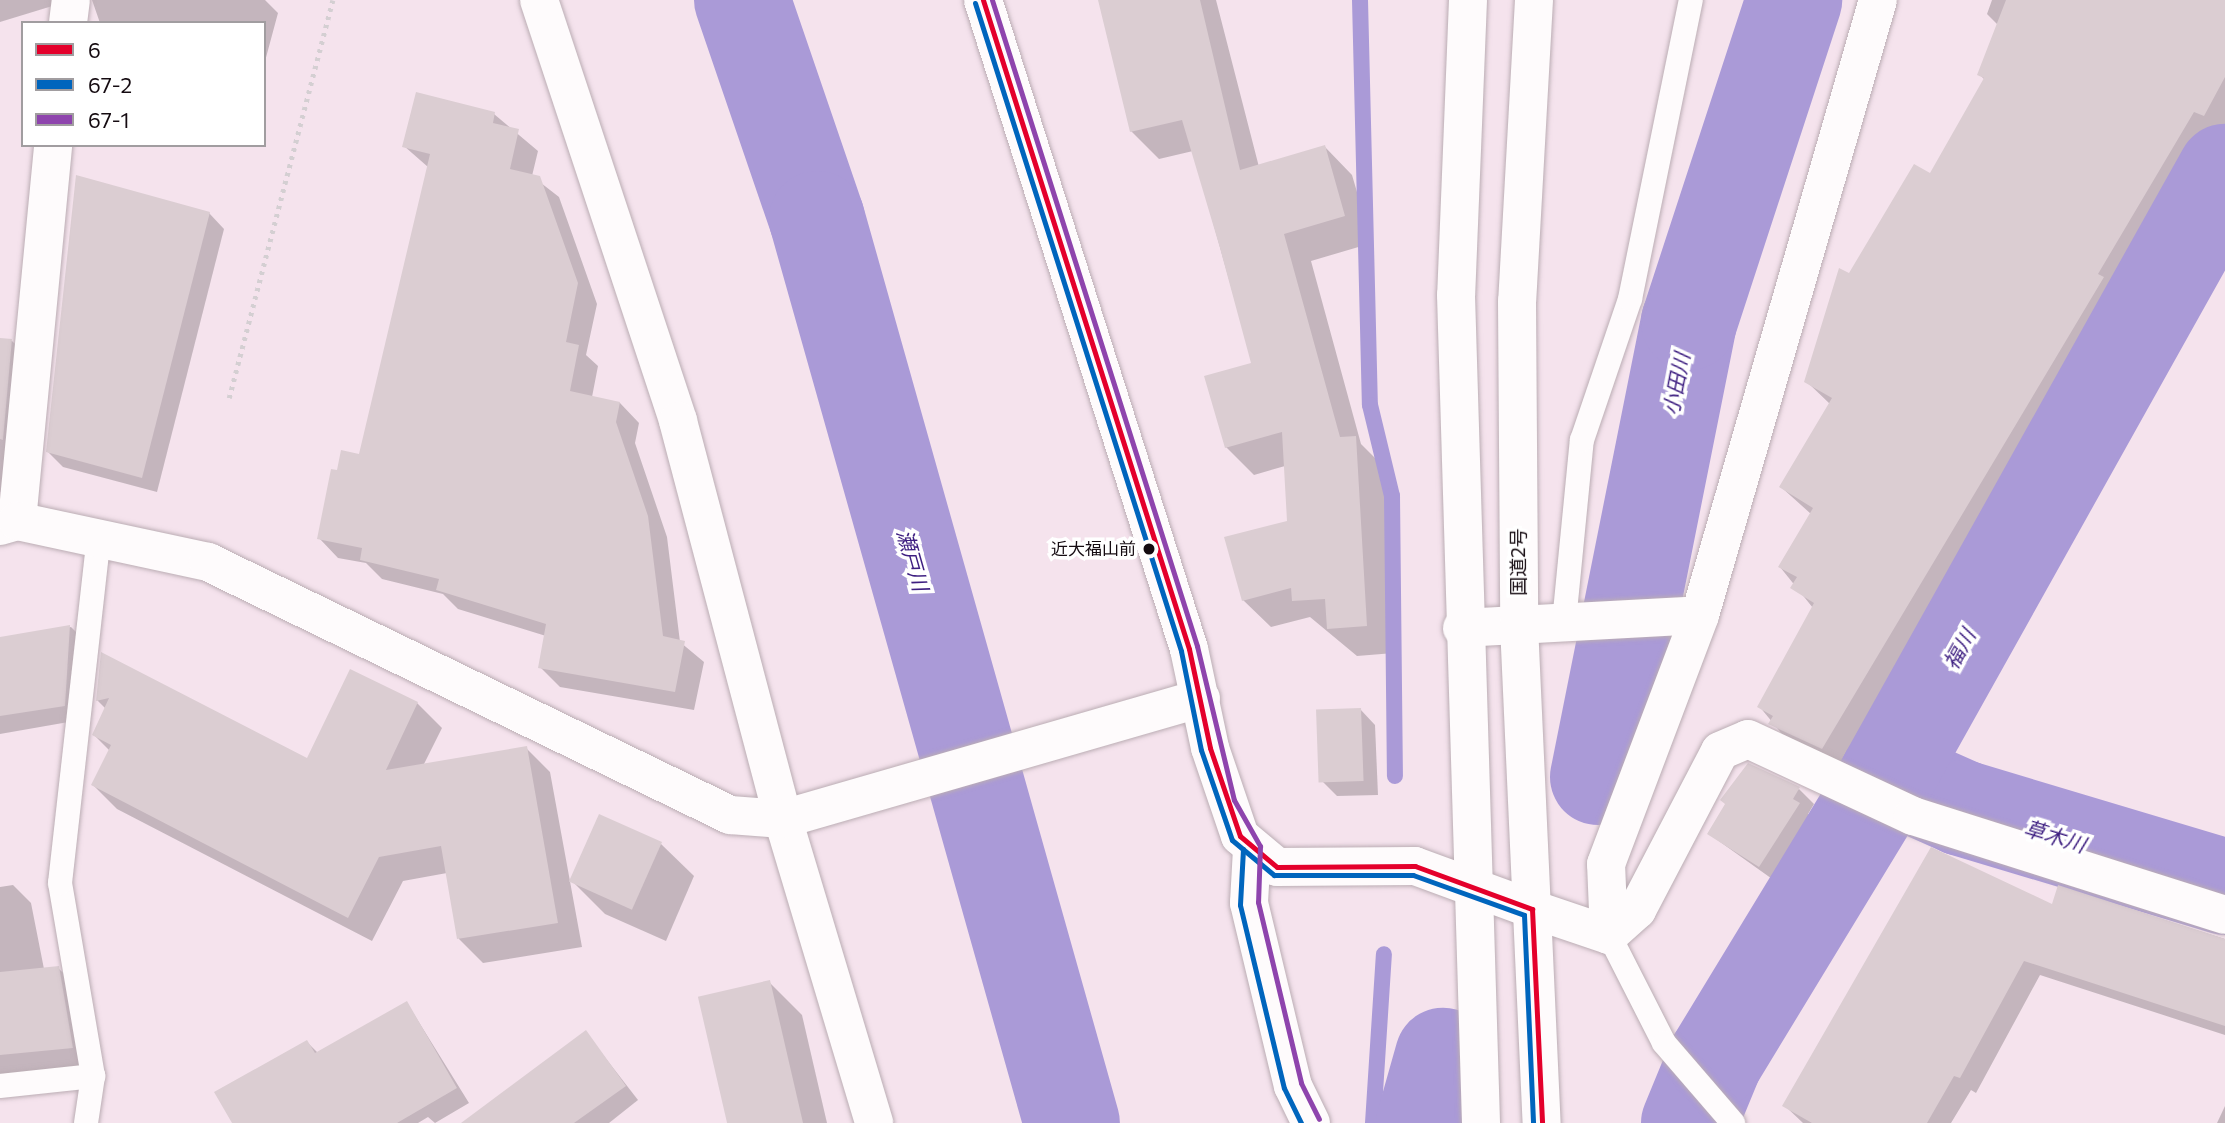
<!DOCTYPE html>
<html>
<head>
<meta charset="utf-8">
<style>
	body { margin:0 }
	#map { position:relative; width:2225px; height:1123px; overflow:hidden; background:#f5e3ed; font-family:Commissioner,"Noto Sans JP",sans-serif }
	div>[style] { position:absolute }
	.shadow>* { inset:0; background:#0003 }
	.stream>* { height:16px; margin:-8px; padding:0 8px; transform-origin:8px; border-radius:8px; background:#aa9ad7 }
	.river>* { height:96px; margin:-48px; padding:0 48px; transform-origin:48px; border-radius:48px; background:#aa9ad7 }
	.building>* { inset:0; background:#dbcdd2; transform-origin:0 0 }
	.path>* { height:4.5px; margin-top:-2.25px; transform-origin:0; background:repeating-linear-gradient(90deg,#d4cfd2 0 3.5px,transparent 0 8.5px) }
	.roads { filter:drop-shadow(0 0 2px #bbadb4) drop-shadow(0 0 2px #bbadb4) }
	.service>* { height:24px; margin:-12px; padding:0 12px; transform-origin:12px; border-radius:12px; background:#fefbfc }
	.minor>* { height:38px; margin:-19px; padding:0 19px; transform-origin:19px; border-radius:19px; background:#fefbfc }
	.tertiary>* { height:38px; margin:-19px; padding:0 19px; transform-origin:19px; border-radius:19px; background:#fefbfc }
	.trunk>* { height:38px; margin:-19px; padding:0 19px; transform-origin:19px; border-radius:19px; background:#fefbfc }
	.bus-1>* { height:5px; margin:-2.5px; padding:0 2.5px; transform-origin:2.5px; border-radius:2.5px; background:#e4002b }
	.bus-2>* { height:5px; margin:-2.5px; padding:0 2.5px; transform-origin:2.5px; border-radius:2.5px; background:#0065bd }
	.bus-3>* { height:5px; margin:-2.5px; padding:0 2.5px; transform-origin:2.5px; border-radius:2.5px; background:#8e44ad }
	.dots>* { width:19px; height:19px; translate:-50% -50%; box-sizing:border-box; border:4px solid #fff; border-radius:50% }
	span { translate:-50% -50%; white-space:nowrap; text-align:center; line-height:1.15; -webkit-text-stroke:7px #fff; paint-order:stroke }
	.bus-label { font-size:17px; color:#150b11 }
	.right { translate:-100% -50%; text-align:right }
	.street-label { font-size:19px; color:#150b11 }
	.water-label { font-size:21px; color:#3e1f81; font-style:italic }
	.legend { position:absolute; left:21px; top:21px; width:245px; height:126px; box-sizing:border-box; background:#fff; border:2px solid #a19da0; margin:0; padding:9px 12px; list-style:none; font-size:21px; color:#150b11 }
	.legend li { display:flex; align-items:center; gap:14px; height:35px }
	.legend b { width:35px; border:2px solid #a19da0 }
</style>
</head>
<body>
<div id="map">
	<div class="shadow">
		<i style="clip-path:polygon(0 0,72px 0,0 22px)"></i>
		<i style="clip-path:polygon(92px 0,265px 0,278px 13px,264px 65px,264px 23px,100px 23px)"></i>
		<i style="clip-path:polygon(1100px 0,1216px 0,1259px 167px,1325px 147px,1352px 175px,1372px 243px,1311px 261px,1361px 444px,1383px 466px,1394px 653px,1357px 656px,1310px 617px,1271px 627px,1243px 600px,1289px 522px,1285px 466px,1254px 475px,1226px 447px,1253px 365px,1193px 151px,1159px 159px,1131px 131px)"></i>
		<i style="clip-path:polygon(1992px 0,2225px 0,2225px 136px,2216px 132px,1844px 770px,1791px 745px,1759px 706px,1813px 608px,1780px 567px,1811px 514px,1781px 487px,1830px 404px,1806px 381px,1850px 275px,1931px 176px,1985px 80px,1979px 74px,1998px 25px,1987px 14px)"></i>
		<i style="clip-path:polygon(494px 114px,538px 151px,532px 176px,559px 197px,597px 304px,586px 355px,598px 366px,592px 397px,620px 403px,639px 423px,635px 443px,667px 537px,680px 642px,704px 662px,694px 710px,560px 687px,540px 667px,546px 636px,458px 609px,443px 594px,382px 579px,366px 563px,338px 558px,319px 538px,338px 472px,360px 456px,428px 167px,404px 146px)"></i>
		<i style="clip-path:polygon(209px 213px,224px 229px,157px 492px,63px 467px,47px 451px)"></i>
		<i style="clip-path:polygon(0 340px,12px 341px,27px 356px,14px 493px,0 492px)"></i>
		<i style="clip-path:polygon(71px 627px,86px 642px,80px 720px,0 734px,0 639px)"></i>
		<i style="clip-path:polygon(102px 655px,308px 761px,351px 671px,417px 703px,442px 728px,423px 766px,526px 748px,550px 772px,582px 947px,483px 963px,459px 939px,447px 873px,403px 881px,372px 941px,117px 809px,93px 785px,110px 751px,94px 735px,106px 709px,97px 700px)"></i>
		<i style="clip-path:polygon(1360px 709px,1375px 725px,1378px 795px,1337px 796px,1322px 781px)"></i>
		<i style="clip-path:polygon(1799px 789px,1814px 804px,1808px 814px,1814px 820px,1775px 881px,1709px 834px)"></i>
		<i style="clip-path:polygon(661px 844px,694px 876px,666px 941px,605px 914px,572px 881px)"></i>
		<i style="clip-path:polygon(13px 885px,31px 903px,44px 969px,58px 968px,77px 986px,91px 1066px,0 1075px,0 887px)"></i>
		<i style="clip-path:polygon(2059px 887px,2225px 939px,2225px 1035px,2040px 975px,1976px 1093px,1971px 1090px,1951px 1123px,1803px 1123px,1784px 1105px,2053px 906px)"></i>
		<i style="clip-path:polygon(769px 982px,802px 1015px,827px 1123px,728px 1123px)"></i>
		<i style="clip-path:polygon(407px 1003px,469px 1103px,435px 1123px,428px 1117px,418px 1123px,234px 1123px,307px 1042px,318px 1053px)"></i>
		<i style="clip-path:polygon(586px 1033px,638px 1100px,609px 1123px,473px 1123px)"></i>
		<i style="clip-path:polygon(2225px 1106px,2225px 1123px,2217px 1123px)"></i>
	</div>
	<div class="stream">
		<i style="left:1360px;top:0;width:405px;rotate:88.6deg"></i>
		<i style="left:1370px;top:405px;width:94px;rotate:76.4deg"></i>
		<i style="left:1392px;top:496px;width:280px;rotate:89.4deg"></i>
		<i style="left:1373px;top:1123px;width:169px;rotate:-86.3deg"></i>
	</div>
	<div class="river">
		<i style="left:742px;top:0;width:231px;rotate:71.1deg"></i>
		<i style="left:817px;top:219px;width:939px;rotate:74.25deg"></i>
		<i style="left:1888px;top:775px;width:81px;rotate:24deg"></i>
		<i style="left:1962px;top:808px;width:275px;rotate:16.7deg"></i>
		<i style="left:1598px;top:777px;width:464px;rotate:-78.7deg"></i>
		<i style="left:1689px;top:322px;width:339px;rotate:-71.9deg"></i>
		<i style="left:1424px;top:1123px;width:70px;rotate:-74.2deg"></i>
		<i style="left:1689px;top:1123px;width:68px;rotate:-67.6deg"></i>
		<i style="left:1715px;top:1060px;width:333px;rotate:-58.7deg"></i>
		<i style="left:1888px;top:775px;width:691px;rotate:-60.8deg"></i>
	</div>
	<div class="building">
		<i style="clip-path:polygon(1098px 0,1200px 0,1240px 170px,1325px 145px,1345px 216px,1284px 234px,1340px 437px,1356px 436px,1367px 626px,1327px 629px,1325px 599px,1292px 601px,1291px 588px,1242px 601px,1224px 537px,1287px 521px,1282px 432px,1225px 448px,1204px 376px,1251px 363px,1220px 248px,1182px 120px,1130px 132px)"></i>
		<i style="clip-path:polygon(2006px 0,2225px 0,2225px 77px,2204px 116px,2194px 112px,2098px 274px,2104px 277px,1822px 749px,1768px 724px,1773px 716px,1757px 707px,1814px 603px,1790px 588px,1797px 577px,1778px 567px,1813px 508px,1779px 487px,1832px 398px,1804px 382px,1839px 268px,1849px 273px,1914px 164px,1930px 173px,1984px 78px,1977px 75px)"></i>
		<i style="clip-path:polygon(416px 92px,495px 112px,493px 123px,519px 129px,510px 169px,540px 176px,578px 283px,566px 342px,579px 345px,570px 391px,620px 402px,616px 422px,648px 516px,663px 636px,685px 641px,675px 692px,538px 668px,546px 624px,436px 590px,439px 579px,360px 560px,362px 548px,317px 539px,331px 469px,337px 470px,341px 450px,359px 454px,430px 154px,402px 147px)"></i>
		<i style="clip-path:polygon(76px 175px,210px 212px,142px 478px,46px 452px)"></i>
		<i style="clip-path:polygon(0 338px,12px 339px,3px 440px,0 439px)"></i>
		<i style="clip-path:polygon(70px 625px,65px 706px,0 716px,0 637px)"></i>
		<i style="clip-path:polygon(101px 652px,307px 758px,350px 669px,418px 702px,386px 770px,527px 746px,558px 923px,457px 939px,441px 846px,379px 857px,348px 918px,91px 785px,111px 745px,92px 735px,109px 698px,96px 701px)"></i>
		<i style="left:1361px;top:708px;width:73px;height:45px;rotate:88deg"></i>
		<i style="clip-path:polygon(1748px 763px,1800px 787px,1793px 799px,1800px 803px,1759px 867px,1707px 834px,1725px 804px,1720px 800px)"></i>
		<i style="left:599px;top:814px;width:69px;height:74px;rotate:24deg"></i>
		<i style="clip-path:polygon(1931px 847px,2052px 904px,2058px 885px,2225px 939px,2225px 1026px,2024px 961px,1960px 1078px,1954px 1076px,1927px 1123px,1812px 1123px,1782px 1106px)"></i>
		<i style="clip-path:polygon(59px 966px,73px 1048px,0 1055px,0 972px)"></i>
		<i style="left:770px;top:980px;width:147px;height:74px;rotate:77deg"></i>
		<i style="clip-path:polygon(407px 1001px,457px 1088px,397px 1123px,232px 1123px,214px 1092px,307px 1040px,315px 1053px)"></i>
		<i style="clip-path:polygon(586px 1030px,626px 1086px,574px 1123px,461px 1123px)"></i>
	</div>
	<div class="path">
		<i style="left:229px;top:398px;width:411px;rotate:-75.4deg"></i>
	</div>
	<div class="roads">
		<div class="service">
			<i style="left:1564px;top:622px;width:183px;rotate:-84.4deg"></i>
			<i style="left:1582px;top:440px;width:149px;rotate:-71.2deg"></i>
			<i style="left:1630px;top:299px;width:305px;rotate:-78.5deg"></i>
			<i style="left:1609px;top:935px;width:121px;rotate:63deg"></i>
			<i style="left:1664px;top:1043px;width:106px;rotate:49.2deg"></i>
			<i style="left:0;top:1086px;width:94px;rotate:-6.1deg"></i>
			<i style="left:93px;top:1076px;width:196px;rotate:-99.7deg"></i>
			<i style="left:60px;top:883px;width:347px;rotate:-83.6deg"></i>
			<i style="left:86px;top:1123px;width:48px;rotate:-81.5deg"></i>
		</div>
		<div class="minor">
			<i style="left:539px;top:0;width:443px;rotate:71.7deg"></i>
			<i style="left:678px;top:421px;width:412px;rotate:75.2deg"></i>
			<i style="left:783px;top:819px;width:317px;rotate:73.3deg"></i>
			<i style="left:68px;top:23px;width:23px;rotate:-83deg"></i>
			<i style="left:17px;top:521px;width:378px;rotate:-84.5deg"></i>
			<i style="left:0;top:526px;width:18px;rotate:-16deg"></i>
			<i style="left:17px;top:521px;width:195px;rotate:12.1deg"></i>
			<i style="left:208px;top:562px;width:580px;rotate:25.86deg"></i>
			<i style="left:730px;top:815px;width:53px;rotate:4.3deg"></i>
			<i style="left:783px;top:819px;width:435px;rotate:-16.1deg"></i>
			<i style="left:1462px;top:628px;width:238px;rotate:-3.1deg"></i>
			<i style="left:1700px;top:615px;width:640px;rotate:-73.86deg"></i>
			<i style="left:1252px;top:849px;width:54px;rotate:93.2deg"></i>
			<i style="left:1249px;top:903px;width:188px;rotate:76.5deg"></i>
			<i style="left:1293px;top:1086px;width:41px;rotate:64.1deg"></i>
			<i style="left:1532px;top:909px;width:81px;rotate:18.7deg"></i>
			<i style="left:1609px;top:935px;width:38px;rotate:-42deg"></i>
			<i style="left:1637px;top:910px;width:179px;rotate:-62.4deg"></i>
			<i style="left:1720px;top:751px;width:30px;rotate:-23deg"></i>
			<i style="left:1748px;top:739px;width:182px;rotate:25deg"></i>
			<i style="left:1913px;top:816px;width:327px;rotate:17.6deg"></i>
			<i style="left:1609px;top:935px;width:71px;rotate:-92.4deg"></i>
			<i style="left:1606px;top:864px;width:266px;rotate:-69.3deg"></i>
		</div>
		<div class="tertiary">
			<i style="left:983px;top:0;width:681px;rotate:72.39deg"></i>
			<i style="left:1189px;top:649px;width:101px;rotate:78deg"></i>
			<i style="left:1210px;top:748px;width:93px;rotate:71.2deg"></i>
			<i style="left:1240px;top:836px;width:48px;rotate:40deg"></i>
			<i style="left:1277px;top:867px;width:138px;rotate:-0.4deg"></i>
			<i style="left:1415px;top:866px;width:125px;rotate:20.2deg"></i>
		</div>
		<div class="trunk">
			<i style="left:1468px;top:0;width:295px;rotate:92.3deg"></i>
			<i style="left:1456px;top:295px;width:828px;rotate:88.27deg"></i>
			<i style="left:1534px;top:0;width:301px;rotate:93.2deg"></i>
			<i style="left:1517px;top:301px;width:324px;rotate:89.6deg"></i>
			<i style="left:1519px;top:625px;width:499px;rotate:87.4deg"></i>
		</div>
	</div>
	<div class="bus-1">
		<i style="left:983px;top:0;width:681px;rotate:72.39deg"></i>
		<i style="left:1189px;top:649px;width:101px;rotate:78deg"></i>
		<i style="left:1210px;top:748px;width:93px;rotate:71.2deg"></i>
		<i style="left:1240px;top:836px;width:48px;rotate:40deg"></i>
		<i style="left:1277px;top:867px;width:138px;rotate:-0.4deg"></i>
		<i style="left:1415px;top:866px;width:125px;rotate:20.2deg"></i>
		<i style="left:1532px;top:909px;width:214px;rotate:87.3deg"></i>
	</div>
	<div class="bus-2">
		<i style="left:975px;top:3px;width:680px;rotate:72.36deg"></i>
		<i style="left:1181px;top:651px;width:101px;rotate:78.6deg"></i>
		<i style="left:1201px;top:750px;width:95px;rotate:71deg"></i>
		<i style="left:1232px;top:840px;width:55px;rotate:39.8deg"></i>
		<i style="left:1274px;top:875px;width:139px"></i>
		<i style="left:1413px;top:875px;width:118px;rotate:19.8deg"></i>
		<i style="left:1524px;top:915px;width:208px;rotate:87.5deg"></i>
		<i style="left:1243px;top:849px;width:56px;rotate:93.1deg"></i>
		<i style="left:1240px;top:905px;width:188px;rotate:76.5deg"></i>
		<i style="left:1284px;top:1088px;width:39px;rotate:64deg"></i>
	</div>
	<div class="bus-3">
		<i style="left:992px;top:0;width:678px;rotate:72.39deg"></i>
		<i style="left:1197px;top:646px;width:158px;rotate:76.5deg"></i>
		<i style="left:1234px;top:800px;width:53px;rotate:60.5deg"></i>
		<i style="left:1260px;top:846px;width:56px;rotate:92deg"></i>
		<i style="left:1258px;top:902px;width:186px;rotate:76.6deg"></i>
		<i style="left:1301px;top:1083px;width:40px;rotate:63.4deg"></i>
	</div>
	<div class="dots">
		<i style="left:1149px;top:549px;background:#150b11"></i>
	</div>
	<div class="bus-label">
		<span class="right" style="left:1136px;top:549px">近大福山前</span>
	</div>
	<div class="street-label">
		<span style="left:1518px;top:562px;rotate:-90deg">国道2号</span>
	</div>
	<div class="water-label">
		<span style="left:1676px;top:384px;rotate:-79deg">小田川</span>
		<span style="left:913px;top:560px;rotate:74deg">瀬戸川</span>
		<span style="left:1959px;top:649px;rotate:-61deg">福川</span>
		<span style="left:2055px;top:836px;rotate:17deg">草木川</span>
	</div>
	<ul class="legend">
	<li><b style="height:9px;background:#e4002b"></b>6</li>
	<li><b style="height:9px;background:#0065bd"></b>67-2</li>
	<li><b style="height:9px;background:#8e44ad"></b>67-1</li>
	</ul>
</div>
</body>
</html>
